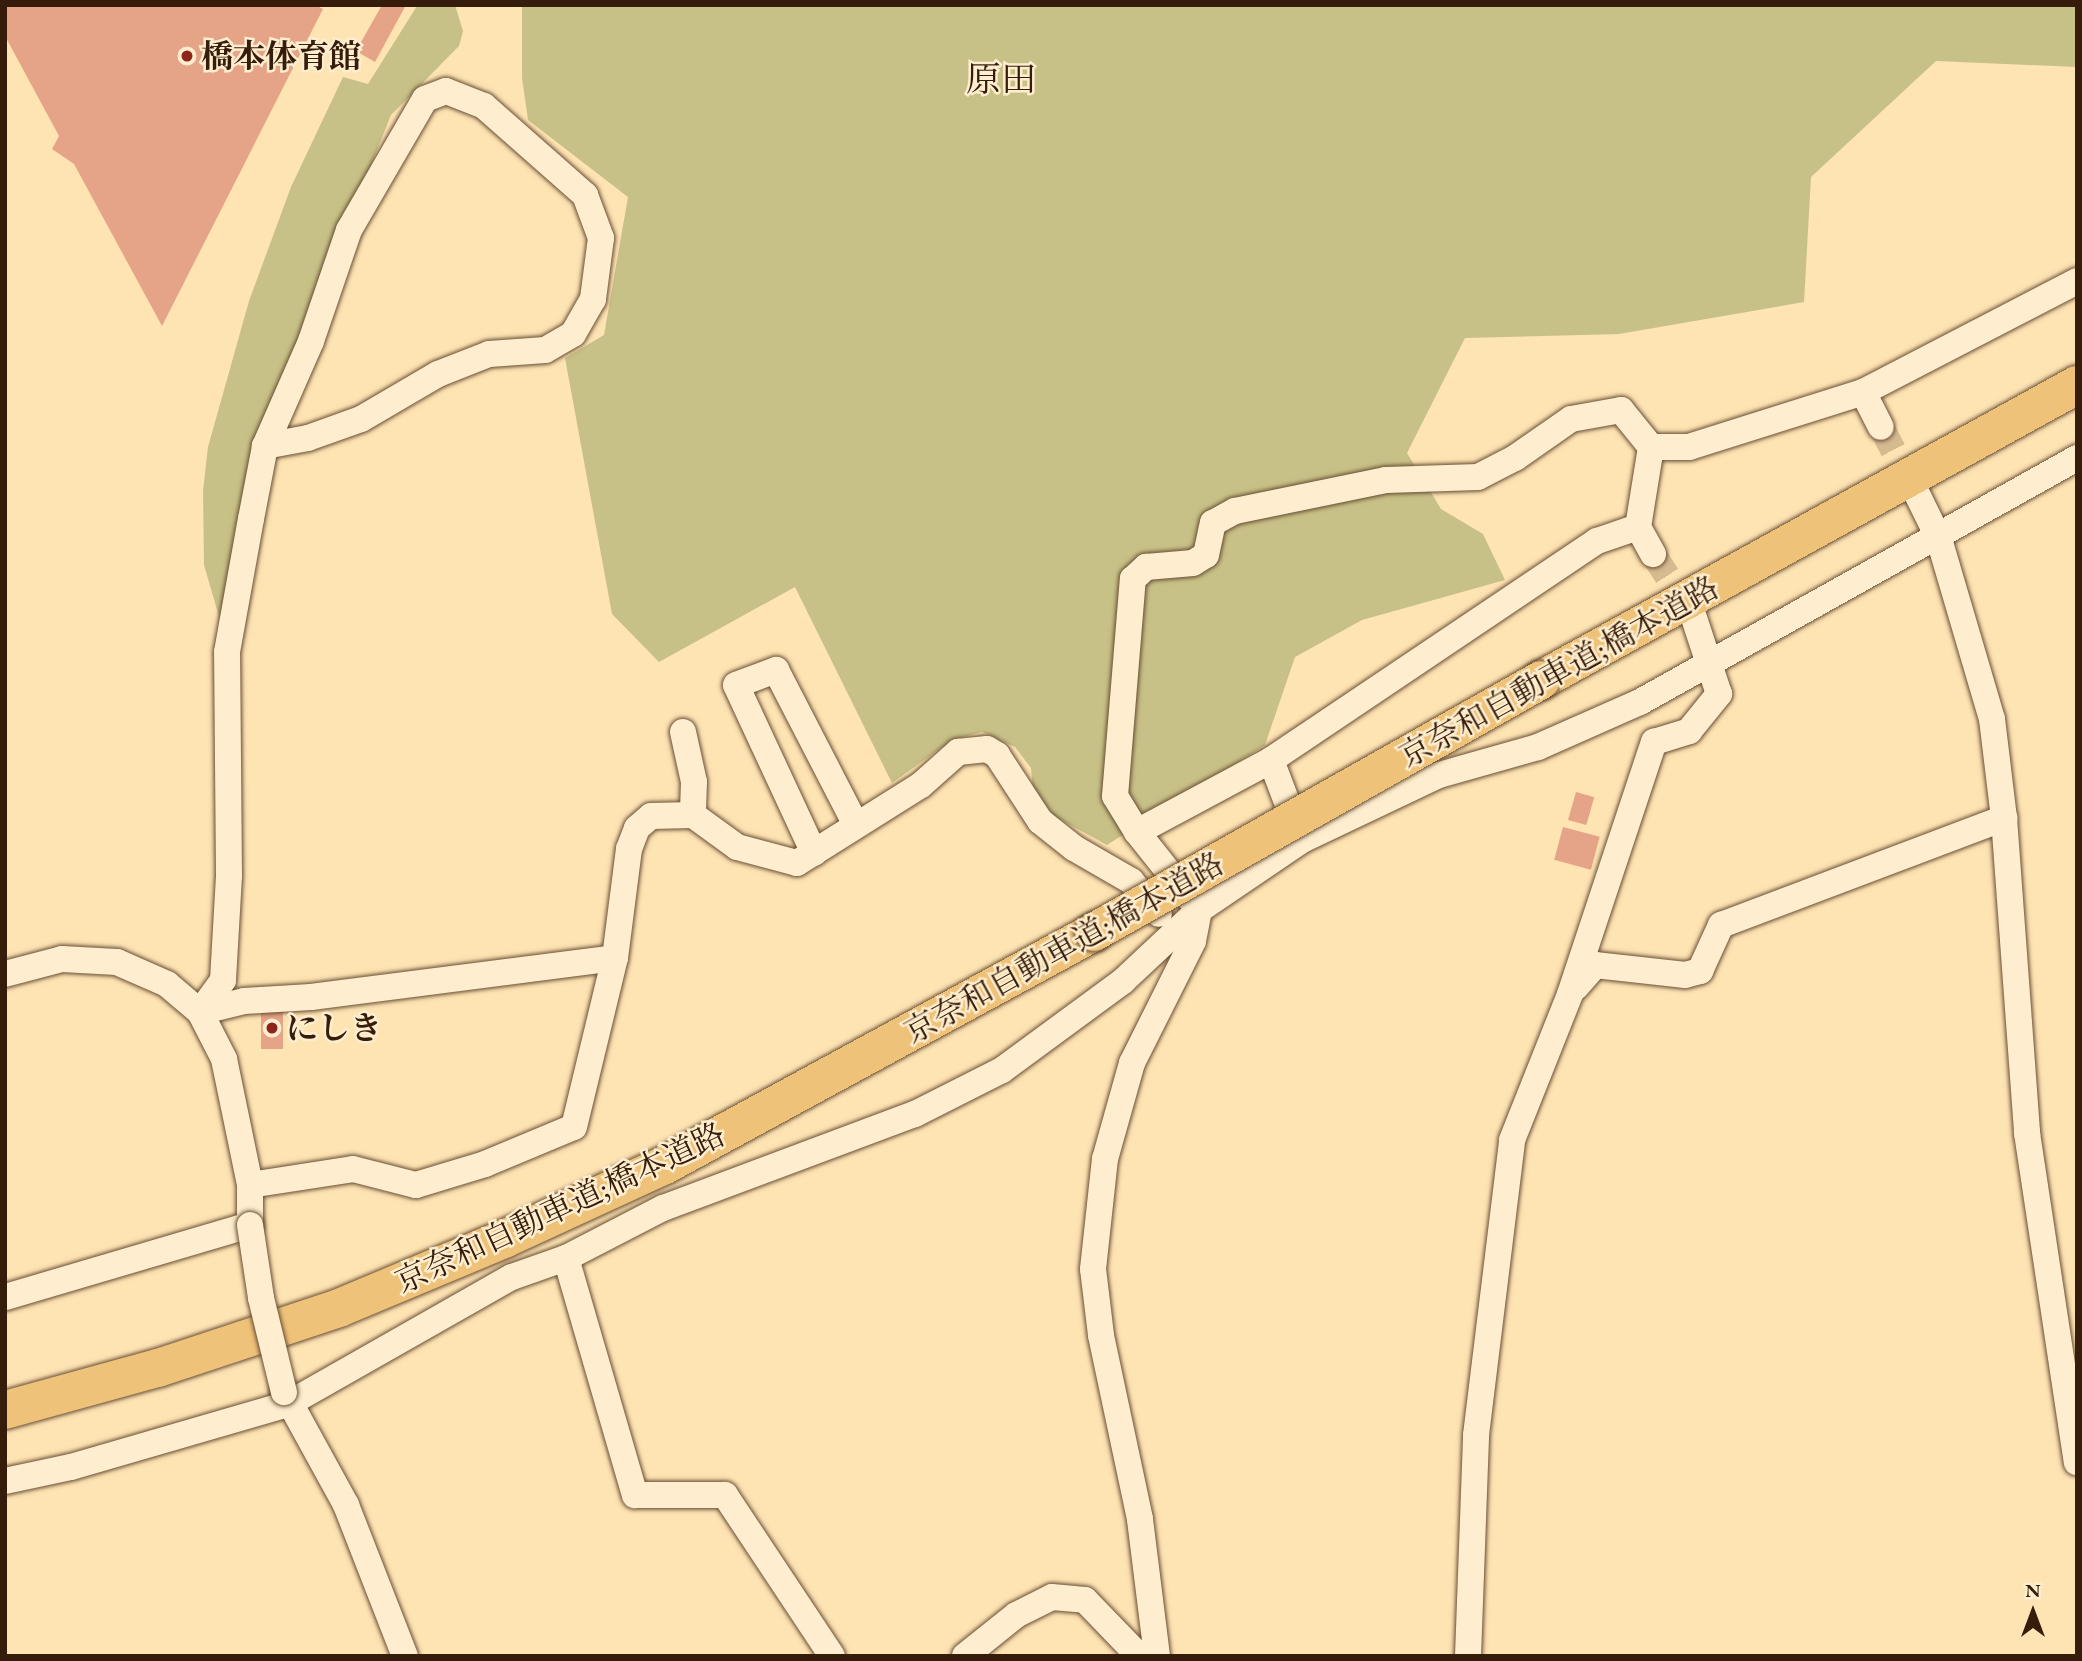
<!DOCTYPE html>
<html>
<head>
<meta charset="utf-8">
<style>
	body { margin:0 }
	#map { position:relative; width:2082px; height:1661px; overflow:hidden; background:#fee3b3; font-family:"EB Garamond","Noto Serif JP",serif }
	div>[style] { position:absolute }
	.green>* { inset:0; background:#c8c187 }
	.building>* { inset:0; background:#e5a387; transform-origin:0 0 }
	.minor-tunnel>* { height:26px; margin-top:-13px; transform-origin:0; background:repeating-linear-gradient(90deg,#d6bb91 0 26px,transparent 0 39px) }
	.roads { filter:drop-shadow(0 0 2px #684e34) drop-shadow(0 0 2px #684e34) }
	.minor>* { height:26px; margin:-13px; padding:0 13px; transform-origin:13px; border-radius:13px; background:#feedce }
	.highway>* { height:38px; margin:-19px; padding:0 19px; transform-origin:19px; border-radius:19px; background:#efc27a }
	.bridges { filter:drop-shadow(0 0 2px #684e34) drop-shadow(0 0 2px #684e34) }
	.minor-bridge>* { height:26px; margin:-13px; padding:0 13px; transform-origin:13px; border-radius:13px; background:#feedce }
	.highway-bridge>* { height:38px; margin:-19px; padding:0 19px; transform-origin:19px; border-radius:19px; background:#efc27a }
	.dots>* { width:19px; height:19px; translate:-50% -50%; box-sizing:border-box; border:4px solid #feedce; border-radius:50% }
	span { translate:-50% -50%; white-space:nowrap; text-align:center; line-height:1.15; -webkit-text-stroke:5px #feedce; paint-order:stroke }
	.poi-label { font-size:32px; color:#361c0a; font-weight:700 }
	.left { translate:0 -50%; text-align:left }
	.street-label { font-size:32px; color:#361c0a }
	.quarter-label { font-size:35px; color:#361c0a }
	.frame { position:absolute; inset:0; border:7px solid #361c0a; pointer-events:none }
	.north { position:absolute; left:1998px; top:1577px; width:70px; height:70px; -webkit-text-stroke:5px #feedce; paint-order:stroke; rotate:0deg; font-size:19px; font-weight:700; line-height:28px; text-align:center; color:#361c0a }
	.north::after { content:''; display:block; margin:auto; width:24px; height:32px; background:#361c0a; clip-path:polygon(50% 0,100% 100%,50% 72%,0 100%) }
</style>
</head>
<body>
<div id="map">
	<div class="green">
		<i style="clip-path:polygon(455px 5px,463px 31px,459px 46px,391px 115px,248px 472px,220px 620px,204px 565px,203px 491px,208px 447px,249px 301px,291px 187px,343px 77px,368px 84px,417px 6px)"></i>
		<i style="clip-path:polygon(522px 5px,2077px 5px,2077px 67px,1936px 61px,1811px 177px,1804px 302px,1619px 334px,1465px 338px,1407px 453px,1441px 509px,1483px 534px,1505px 580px,1362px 620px,1295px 657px,1265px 745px,1107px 845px,1054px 816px,1033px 790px,1031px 768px,1015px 747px,982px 732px,952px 740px,892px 783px,795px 587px,659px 662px,612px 614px,565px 358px,604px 335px,628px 197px,528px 120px,522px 78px)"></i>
	</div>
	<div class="building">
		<i style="clip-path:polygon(5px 5px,315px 5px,323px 9px,162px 326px,74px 164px,52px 149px,59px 136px,5px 36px)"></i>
		<i style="clip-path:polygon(382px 5px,406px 5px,375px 62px,356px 51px)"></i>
		<i style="left:1576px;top:792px;width:19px;height:29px;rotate:16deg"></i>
		<i style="left:1563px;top:827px;width:38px;height:34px;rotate:15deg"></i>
		<i style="left:261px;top:1007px;width:22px;height:42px"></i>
	</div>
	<div class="minor-tunnel">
		<i style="left:1881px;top:427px;width:75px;rotate:62.1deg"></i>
		<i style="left:1653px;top:554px;width:72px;rotate:57deg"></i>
	</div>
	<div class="roads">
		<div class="minor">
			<i style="left:1863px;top:392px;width:39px;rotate:63deg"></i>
			<i style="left:1651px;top:447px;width:38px"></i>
			<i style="left:1689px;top:447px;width:182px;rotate:-17.5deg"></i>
			<i style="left:1863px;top:392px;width:241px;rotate:-27.4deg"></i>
			<i style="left:1917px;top:494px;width:50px;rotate:63.9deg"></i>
			<i style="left:1939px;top:539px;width:188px;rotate:73.6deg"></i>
			<i style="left:1992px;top:719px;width:100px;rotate:83.1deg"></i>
			<i style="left:2004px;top:818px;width:316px;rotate:85.8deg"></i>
			<i style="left:2027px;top:1133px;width:333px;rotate:81.4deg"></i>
			<i style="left:683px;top:732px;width:51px;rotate:77.6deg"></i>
			<i style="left:694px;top:782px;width:33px;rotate:92deg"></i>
			<i style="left:1271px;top:760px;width:79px;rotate:69.3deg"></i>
			<i style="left:1137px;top:832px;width:152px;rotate:-28.2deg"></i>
			<i style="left:1271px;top:760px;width:393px;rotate:-33.9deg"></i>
			<i style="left:1597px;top:541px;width:43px;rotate:-18.9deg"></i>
			<i style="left:814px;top:853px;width:185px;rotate:-114.9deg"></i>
			<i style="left:736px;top:685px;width:43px;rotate:-20.6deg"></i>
			<i style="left:776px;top:670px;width:174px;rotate:62.7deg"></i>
			<i style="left:5px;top:974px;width:59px;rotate:-14.7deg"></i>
			<i style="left:62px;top:959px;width:55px;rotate:3.1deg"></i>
			<i style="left:117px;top:962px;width:55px;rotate:23.7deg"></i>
			<i style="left:167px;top:984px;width:43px;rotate:40.3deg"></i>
			<i style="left:200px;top:1012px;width:53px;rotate:62.9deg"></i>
			<i style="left:224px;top:1059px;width:129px;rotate:78.3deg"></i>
			<i style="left:250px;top:1185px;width:40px;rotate:90deg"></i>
			<i style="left:250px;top:1225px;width:255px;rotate:163.6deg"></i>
			<i style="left:1576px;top:987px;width:29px;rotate:-49deg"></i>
			<i style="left:1595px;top:965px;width:91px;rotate:6.3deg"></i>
			<i style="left:1685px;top:975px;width:16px;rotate:-15deg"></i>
			<i style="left:1700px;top:971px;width:51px;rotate:-65.5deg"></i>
			<i style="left:1721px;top:925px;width:303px;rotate:-20.7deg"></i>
			<i style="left:200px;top:1012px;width:39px;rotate:-54deg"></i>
			<i style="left:223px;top:980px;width:105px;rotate:-86.7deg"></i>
			<i style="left:229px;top:875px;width:223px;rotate:-90.5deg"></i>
			<i style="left:227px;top:652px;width:135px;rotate:-79.8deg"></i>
			<i style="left:251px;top:519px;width:74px;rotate:-79.1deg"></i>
			<i style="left:265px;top:446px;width:115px;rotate:-66.3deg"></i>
			<i style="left:311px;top:341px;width:117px;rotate:-71.1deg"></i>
			<i style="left:349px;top:230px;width:151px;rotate:-59.9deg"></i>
			<i style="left:425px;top:99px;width:22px;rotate:-21deg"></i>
			<i style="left:446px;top:91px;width:41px;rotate:21.5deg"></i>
			<i style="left:484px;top:106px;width:135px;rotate:41.4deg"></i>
			<i style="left:585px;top:195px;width:46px;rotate:69.6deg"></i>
			<i style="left:601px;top:238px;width:62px;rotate:97.5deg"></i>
			<i style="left:593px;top:299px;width:40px;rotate:119.7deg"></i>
			<i style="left:573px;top:334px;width:32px;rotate:150deg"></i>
			<i style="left:545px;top:350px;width:56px;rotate:175.9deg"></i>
			<i style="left:489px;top:354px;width:55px;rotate:158.6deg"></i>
			<i style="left:438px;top:374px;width:89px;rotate:149.7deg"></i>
			<i style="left:361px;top:419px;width:56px;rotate:160.3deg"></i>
			<i style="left:308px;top:438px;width:44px;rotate:169.5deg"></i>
			<i style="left:200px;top:1012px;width:45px;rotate:-14deg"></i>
			<i style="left:244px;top:1001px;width:67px;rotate:-3.4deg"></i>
			<i style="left:311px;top:997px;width:306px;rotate:-7.3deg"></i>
			<i style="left:250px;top:1185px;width:104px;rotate:-8.8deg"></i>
			<i style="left:353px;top:1169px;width:65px;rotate:14.3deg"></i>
			<i style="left:416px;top:1185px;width:72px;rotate:-16.9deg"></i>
			<i style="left:485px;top:1164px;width:96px;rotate:-22.6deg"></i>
			<i style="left:574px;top:1127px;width:174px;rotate:-76.4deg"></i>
			<i style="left:615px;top:958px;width:110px;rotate:-82.7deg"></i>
			<i style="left:629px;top:849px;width:22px;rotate:-69deg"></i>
			<i style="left:637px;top:828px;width:18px;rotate:-41deg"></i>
			<i style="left:651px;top:816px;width:42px;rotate:-1.4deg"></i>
			<i style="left:693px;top:815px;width:54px;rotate:36deg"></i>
			<i style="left:737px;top:847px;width:62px;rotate:14.9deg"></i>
			<i style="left:797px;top:863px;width:146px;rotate:-32.2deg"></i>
			<i style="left:921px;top:785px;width:50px;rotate:-41.7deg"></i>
			<i style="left:958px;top:752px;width:29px;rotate:-6deg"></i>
			<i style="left:987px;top:749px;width:12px;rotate:31deg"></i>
			<i style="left:997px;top:755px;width:79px;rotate:56.9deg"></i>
			<i style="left:1040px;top:821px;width:43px;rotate:38.5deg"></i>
			<i style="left:1074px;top:848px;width:66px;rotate:30.1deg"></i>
			<i style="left:1131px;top:881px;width:43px;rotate:49.7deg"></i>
			<i style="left:566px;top:1258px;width:247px;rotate:73.8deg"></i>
			<i style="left:635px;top:1495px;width:90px"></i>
			<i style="left:725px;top:1495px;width:193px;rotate:56.4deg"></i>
			<i style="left:284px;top:1392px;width:129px;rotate:61.2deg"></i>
			<i style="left:346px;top:1505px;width:162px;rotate:68.7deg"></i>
			<i style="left:5px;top:1481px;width:67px;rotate:-12deg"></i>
			<i style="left:71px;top:1467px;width:226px;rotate:-16.2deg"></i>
			<i style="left:288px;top:1404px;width:257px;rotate:-29.6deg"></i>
			<i style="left:512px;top:1277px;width:57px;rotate:-19.4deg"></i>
			<i style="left:566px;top:1258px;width:109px;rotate:-27.3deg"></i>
			<i style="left:663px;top:1208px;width:269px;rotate:-20.5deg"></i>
			<i style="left:915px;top:1114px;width:97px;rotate:-26.8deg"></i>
			<i style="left:1002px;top:1070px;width:150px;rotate:-36.3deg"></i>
			<i style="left:1123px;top:981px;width:104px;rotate:-43.1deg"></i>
			<i style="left:1199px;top:910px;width:125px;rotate:-34.2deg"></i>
			<i style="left:1302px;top:840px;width:152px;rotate:-25.4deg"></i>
			<i style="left:1439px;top:775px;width:103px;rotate:-15.8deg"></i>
			<i style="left:1538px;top:747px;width:111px;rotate:-23.8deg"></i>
			<i style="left:1640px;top:702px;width:501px;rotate:-29.18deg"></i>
			<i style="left:965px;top:1656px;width:65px;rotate:-38.8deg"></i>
			<i style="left:1016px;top:1615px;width:40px;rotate:-26.6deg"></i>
			<i style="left:1052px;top:1597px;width:33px;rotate:5deg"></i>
			<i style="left:1085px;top:1600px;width:78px;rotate:46deg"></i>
			<i style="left:1157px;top:1656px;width:138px;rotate:-97.1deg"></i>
			<i style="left:1140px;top:1519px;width:188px;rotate:-102deg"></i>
			<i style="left:1101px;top:1335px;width:66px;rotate:-96.9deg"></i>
			<i style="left:1093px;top:1269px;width:111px;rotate:-83.8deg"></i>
			<i style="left:1105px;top:1159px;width:100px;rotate:-74.3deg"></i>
			<i style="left:1132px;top:1063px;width:136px;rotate:-63.4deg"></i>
			<i style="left:1193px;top:941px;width:32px;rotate:-79deg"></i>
			<i style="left:1199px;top:910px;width:100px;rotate:-128.5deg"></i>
			<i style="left:1137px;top:832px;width:42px;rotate:-121.4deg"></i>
			<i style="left:1115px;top:796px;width:218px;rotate:-85.3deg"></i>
			<i style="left:1133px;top:579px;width:18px;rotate:-43deg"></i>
			<i style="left:1146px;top:567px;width:47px;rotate:-4.9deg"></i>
			<i style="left:1193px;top:563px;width:15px;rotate:-32deg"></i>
			<i style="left:1206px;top:555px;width:33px;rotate:-78deg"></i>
			<i style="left:1213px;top:523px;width:25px;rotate:-29deg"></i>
			<i style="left:1235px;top:511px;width:154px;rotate:-11.6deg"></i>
			<i style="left:1386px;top:480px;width:92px;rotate:-1.9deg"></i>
			<i style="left:1478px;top:477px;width:42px;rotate:-27.2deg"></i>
			<i style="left:1515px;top:458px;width:68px;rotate:-34.9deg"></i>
			<i style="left:1571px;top:419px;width:51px;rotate:-10.2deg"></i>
			<i style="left:1621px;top:410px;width:48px;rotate:51deg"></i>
			<i style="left:1651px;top:447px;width:81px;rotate:99.2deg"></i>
			<i style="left:1638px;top:527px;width:31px;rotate:61deg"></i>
			<i style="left:1468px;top:1656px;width:221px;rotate:-87.9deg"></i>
			<i style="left:1476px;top:1435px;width:297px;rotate:-83deg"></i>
			<i style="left:1512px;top:1140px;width:157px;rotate:-68.3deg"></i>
			<i style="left:1570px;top:994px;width:266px;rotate:-71.6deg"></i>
			<i style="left:1654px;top:742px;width:37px;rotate:-17deg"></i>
			<i style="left:1689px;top:731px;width:48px;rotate:-51deg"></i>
			<i style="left:1719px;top:694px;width:83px;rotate:-108.2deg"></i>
		</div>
		<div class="highway">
			<i style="left:1541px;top:680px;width:612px;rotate:-28.83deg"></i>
			<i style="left:5px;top:1410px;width:159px;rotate:-15.4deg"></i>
			<i style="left:158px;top:1368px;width:191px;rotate:-18.3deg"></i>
			<i style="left:339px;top:1308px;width:181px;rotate:-22.7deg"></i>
			<i style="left:506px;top:1238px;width:175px;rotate:-24.7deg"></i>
			<i style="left:665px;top:1165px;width:488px;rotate:-28.5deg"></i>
		</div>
	</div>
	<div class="bridges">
		<div class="minor-bridge">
			<i style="left:250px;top:1225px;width:74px;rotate:81.4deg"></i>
			<i style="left:261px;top:1298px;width:97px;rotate:76.3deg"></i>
		</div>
		<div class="highway-bridge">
			<i style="left:1094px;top:932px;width:513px;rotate:-29.41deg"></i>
		</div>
	</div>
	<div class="dots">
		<i style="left:187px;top:56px;background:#8f2418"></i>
		<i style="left:272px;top:1028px;background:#8f2418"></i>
	</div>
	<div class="poi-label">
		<span class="left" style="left:201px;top:56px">橋本体育館</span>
		<span class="left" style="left:286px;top:1028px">にしき</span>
	</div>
	<div class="street-label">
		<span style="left:1559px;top:672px;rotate:-29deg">京奈和自動車道;橋本道路</span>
		<span style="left:1064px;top:948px;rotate:-29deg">京奈和自動車道;橋本道路</span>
		<span style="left:560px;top:1208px;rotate:-25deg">京奈和自動車道;橋本道路</span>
	</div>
	<div class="quarter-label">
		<span style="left:1001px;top:79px">原田</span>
	</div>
	<div class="frame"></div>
	<div class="north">N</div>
</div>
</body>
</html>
